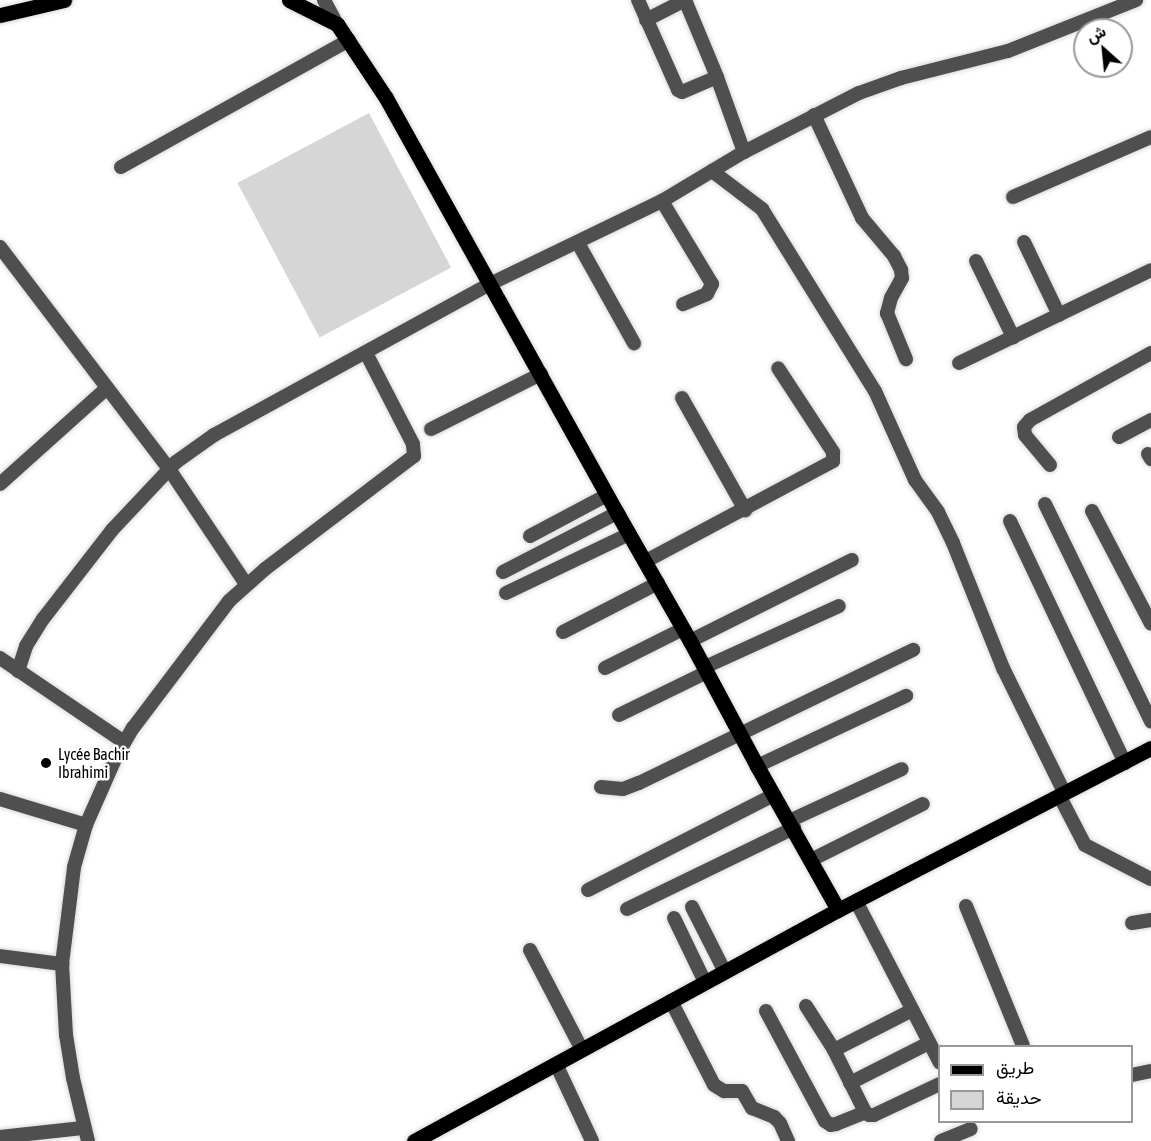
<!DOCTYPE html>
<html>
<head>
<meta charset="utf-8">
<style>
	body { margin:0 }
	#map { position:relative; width:1151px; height:1141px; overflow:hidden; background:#fff; font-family:"Asap Condensed",Vazirmatn,sans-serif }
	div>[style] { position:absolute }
	.green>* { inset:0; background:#d6d6d6; transform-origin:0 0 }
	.roads { filter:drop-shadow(0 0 2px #dbdbdb) drop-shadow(0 0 2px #dbdbdb) }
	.minor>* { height:14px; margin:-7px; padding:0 7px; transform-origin:7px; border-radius:7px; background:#4f4f4f }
	.major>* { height:15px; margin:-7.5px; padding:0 7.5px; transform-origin:7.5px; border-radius:7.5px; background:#000 }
	.dots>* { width:16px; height:16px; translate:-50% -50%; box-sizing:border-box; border:3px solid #fff; border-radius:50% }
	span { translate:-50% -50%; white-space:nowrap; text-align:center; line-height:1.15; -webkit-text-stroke:5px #fff; paint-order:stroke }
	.poi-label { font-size:16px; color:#000 }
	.left { translate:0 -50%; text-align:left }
	.legend { position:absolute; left:938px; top:1045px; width:195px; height:78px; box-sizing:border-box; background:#fff; border:2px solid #999; margin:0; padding:8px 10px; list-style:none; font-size:18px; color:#000 }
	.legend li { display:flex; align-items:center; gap:12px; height:30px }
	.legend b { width:30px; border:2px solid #999 }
	.north { position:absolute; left:1073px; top:18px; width:60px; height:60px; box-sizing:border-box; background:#fff; border:2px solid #999; border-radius:50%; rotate:333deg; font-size:16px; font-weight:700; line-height:24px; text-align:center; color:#000 }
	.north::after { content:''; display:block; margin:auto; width:21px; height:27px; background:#000; clip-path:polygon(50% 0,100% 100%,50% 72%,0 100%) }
</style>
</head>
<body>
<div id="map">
	<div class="green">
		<i style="left:369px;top:113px;width:175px;height:149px;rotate:62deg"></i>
	</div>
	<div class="roads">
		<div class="minor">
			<i style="left:324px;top:0;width:27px;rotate:62deg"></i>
			<i style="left:638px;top:0;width:98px;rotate:66deg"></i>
			<i style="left:678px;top:90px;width:4px;rotate:27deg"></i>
			<i style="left:682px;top:92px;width:38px;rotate:-23deg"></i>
			<i style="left:685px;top:0;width:83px;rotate:67.4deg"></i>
			<i style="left:717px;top:77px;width:80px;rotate:70.2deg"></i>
			<i style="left:646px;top:20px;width:44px;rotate:-27.1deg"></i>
			<i style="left:814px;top:115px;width:114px;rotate:65deg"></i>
			<i style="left:862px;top:218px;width:50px;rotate:49.9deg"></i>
			<i style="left:894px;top:256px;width:16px;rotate:63deg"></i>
			<i style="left:901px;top:270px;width:8px;rotate:83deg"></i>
			<i style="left:902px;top:278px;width:23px;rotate:119deg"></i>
			<i style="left:891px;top:298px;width:16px;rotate:105deg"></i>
			<i style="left:887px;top:313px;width:50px;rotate:67.6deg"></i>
			<i style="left:121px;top:167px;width:261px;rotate:-29.1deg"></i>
			<i style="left:712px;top:171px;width:63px;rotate:37.2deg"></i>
			<i style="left:762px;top:209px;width:214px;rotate:58.2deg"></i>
			<i style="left:875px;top:391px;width:98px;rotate:65.8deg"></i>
			<i style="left:915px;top:480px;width:39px;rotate:54deg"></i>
			<i style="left:938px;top:512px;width:34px;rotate:64deg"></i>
			<i style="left:953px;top:543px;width:135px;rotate:68.2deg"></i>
			<i style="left:1003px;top:668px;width:140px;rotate:63.8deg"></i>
			<i style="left:1013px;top:197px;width:150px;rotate:-23.5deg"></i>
			<i style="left:662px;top:201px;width:97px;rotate:58.9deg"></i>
			<i style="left:712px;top:284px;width:11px;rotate:117deg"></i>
			<i style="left:707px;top:294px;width:26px;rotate:157deg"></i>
			<i style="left:1024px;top:242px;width:81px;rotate:64.4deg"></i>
			<i style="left:578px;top:243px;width:115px;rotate:60.8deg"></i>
			<i style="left:0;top:247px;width:279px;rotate:52.7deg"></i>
			<i style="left:169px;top:469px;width:138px;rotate:56.2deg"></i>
			<i style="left:976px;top:261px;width:85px;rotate:64deg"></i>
			<i style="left:959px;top:363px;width:213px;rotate:-25.8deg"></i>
			<i style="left:682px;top:398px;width:129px;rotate:60.6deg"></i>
			<i style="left:431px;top:429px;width:123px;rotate:-26.6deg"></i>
			<i style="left:1119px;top:437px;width:36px;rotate:-28deg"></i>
			<i style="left:1148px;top:454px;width:6px;rotate:59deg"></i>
			<i style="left:1050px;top:465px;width:39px;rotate:-130deg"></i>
			<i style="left:1025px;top:435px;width:8px;rotate:-97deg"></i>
			<i style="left:1024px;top:427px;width:9px;rotate:-49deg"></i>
			<i style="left:1030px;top:420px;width:138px;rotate:-29deg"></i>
			<i style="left:0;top:484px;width:144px;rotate:-41.9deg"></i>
			<i style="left:1045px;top:504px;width:242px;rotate:64deg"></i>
			<i style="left:1092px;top:511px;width:127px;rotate:62.4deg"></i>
			<i style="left:1010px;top:521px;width:268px;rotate:64.6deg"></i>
			<i style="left:530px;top:536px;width:87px;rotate:-28deg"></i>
			<i style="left:646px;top:561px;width:212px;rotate:-28.1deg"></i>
			<i style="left:833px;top:461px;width:9px;rotate:-90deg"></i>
			<i style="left:833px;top:452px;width:100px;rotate:-123.2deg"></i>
			<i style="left:503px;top:572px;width:128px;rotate:-27.4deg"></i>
			<i style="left:506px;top:593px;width:136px;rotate:-25.6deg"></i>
			<i style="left:563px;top:632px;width:107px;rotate:-27.3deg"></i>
			<i style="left:690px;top:641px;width:181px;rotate:-26.6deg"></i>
			<i style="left:0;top:658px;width:150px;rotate:34.1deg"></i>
			<i style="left:705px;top:667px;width:147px;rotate:-24.5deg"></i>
			<i style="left:605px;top:668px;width:87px;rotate:-26.6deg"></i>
			<i style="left:18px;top:671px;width:26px;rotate:-72deg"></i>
			<i style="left:26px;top:646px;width:32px;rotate:-58deg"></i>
			<i style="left:43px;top:619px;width:113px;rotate:-52.2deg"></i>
			<i style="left:112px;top:530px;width:93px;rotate:-46.7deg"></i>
			<i style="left:176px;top:462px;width:47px;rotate:-35.4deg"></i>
			<i style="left:214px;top:435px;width:315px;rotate:-28.7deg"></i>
			<i style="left:490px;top:284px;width:191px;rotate:-25.8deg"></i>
			<i style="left:662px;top:201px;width:96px;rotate:-30.9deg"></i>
			<i style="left:744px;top:152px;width:129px;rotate:-27.2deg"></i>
			<i style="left:859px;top:93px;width:45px;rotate:-19.7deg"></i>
			<i style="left:901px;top:78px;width:110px;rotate:-14.2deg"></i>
			<i style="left:1008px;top:51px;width:138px;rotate:-21.7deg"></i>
			<i style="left:619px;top:715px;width:98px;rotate:-26deg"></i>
			<i style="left:757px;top:766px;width:165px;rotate:-25.2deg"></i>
			<i style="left:601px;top:787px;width:22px;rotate:5deg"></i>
			<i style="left:623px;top:789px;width:17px;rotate:-21deg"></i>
			<i style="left:639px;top:783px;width:305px;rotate:-25.9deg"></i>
			<i style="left:1060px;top:797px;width:54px;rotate:62.5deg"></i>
			<i style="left:1085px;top:845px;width:74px;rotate:27.3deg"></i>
			<i style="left:0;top:799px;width:90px;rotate:16.8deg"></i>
			<i style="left:789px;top:821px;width:124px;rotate:-24.7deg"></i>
			<i style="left:811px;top:860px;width:125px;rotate:-26.6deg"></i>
			<i style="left:588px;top:890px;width:209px;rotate:-27.1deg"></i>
			<i style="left:856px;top:901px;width:182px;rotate:62.6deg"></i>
			<i style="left:966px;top:906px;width:151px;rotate:67.8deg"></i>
			<i style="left:692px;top:907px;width:73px;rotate:63.1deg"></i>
			<i style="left:627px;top:909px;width:186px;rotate:-25.9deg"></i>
			<i style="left:674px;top:918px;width:71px;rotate:64.2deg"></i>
			<i style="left:1132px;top:923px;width:19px;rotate:-9deg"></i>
			<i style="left:530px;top:950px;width:110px;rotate:62.5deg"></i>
			<i style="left:0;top:956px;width:63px;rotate:7.4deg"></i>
			<i style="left:671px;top:1001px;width:94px;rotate:62.9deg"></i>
			<i style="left:714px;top:1085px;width:12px;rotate:31deg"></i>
			<i style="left:724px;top:1091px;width:18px"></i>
			<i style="left:742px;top:1091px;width:20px;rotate:60deg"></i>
			<i style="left:752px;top:1108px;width:24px;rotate:22deg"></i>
			<i style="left:774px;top:1117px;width:8px;rotate:45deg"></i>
			<i style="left:780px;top:1123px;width:20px;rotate:66deg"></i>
			<i style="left:806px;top:1006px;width:52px;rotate:57.5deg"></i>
			<i style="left:834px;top:1050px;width:69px;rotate:63.4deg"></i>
			<i style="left:865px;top:1112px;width:5px;rotate:37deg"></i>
			<i style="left:869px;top:1115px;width:5px"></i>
			<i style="left:874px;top:1115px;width:73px;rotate:-25.2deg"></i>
			<i style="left:766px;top:1011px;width:125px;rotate:61.8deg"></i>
			<i style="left:825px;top:1121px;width:7px;rotate:34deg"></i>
			<i style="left:831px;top:1125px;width:5px;rotate:-11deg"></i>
			<i style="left:836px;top:1124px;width:31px;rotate:-22deg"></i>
			<i style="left:834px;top:1050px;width:88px;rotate:-27.1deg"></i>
			<i style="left:556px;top:1064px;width:85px;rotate:64.9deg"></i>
			<i style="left:1132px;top:1075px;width:19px;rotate:-12deg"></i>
			<i style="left:850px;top:1083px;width:89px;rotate:-26.9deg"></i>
			<i style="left:0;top:1137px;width:83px;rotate:-6.2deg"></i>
			<i style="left:88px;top:1141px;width:65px;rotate:-103.4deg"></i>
			<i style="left:73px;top:1078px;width:44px;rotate:-99.2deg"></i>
			<i style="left:66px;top:1035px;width:71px;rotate:-93.2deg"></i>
			<i style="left:62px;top:964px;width:98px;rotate:-82.9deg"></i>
			<i style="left:74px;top:867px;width:44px;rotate:-74.1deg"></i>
			<i style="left:86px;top:825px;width:74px;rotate:-66.2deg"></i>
			<i style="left:116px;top:757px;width:34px;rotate:-60deg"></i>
			<i style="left:133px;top:728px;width:159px;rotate:-52.9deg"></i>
			<i style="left:229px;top:601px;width:48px;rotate:-41.6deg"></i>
			<i style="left:265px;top:569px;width:187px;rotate:-37.2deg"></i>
			<i style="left:414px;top:456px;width:12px;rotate:-95deg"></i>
			<i style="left:413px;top:444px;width:102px;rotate:-117.3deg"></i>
			<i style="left:941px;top:1141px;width:32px;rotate:-22deg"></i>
		</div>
		<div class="major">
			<i style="left:289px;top:0;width:54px;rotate:26.6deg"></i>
			<i style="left:337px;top:24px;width:89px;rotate:56.5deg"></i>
			<i style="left:386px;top:98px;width:475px;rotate:60.9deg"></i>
			<i style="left:617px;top:513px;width:147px;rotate:60.3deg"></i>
			<i style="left:690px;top:641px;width:142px;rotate:61.8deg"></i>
			<i style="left:757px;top:766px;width:165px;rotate:60.6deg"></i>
			<i style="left:0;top:15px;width:66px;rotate:-13.2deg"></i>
			<i style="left:414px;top:1141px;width:483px;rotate:-28.6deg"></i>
			<i style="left:838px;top:910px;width:352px;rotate:-27.4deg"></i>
		</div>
	</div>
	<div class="dots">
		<i style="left:46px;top:763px;background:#000"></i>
	</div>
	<div class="poi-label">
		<span class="left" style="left:58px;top:763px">Lycée Bachir<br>Ibrahimi</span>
	</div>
	<ul class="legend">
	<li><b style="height:8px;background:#000"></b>طريق</li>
	<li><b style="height:16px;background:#d6d6d6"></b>حديقة</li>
	</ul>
	<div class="north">ش</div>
</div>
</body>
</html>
